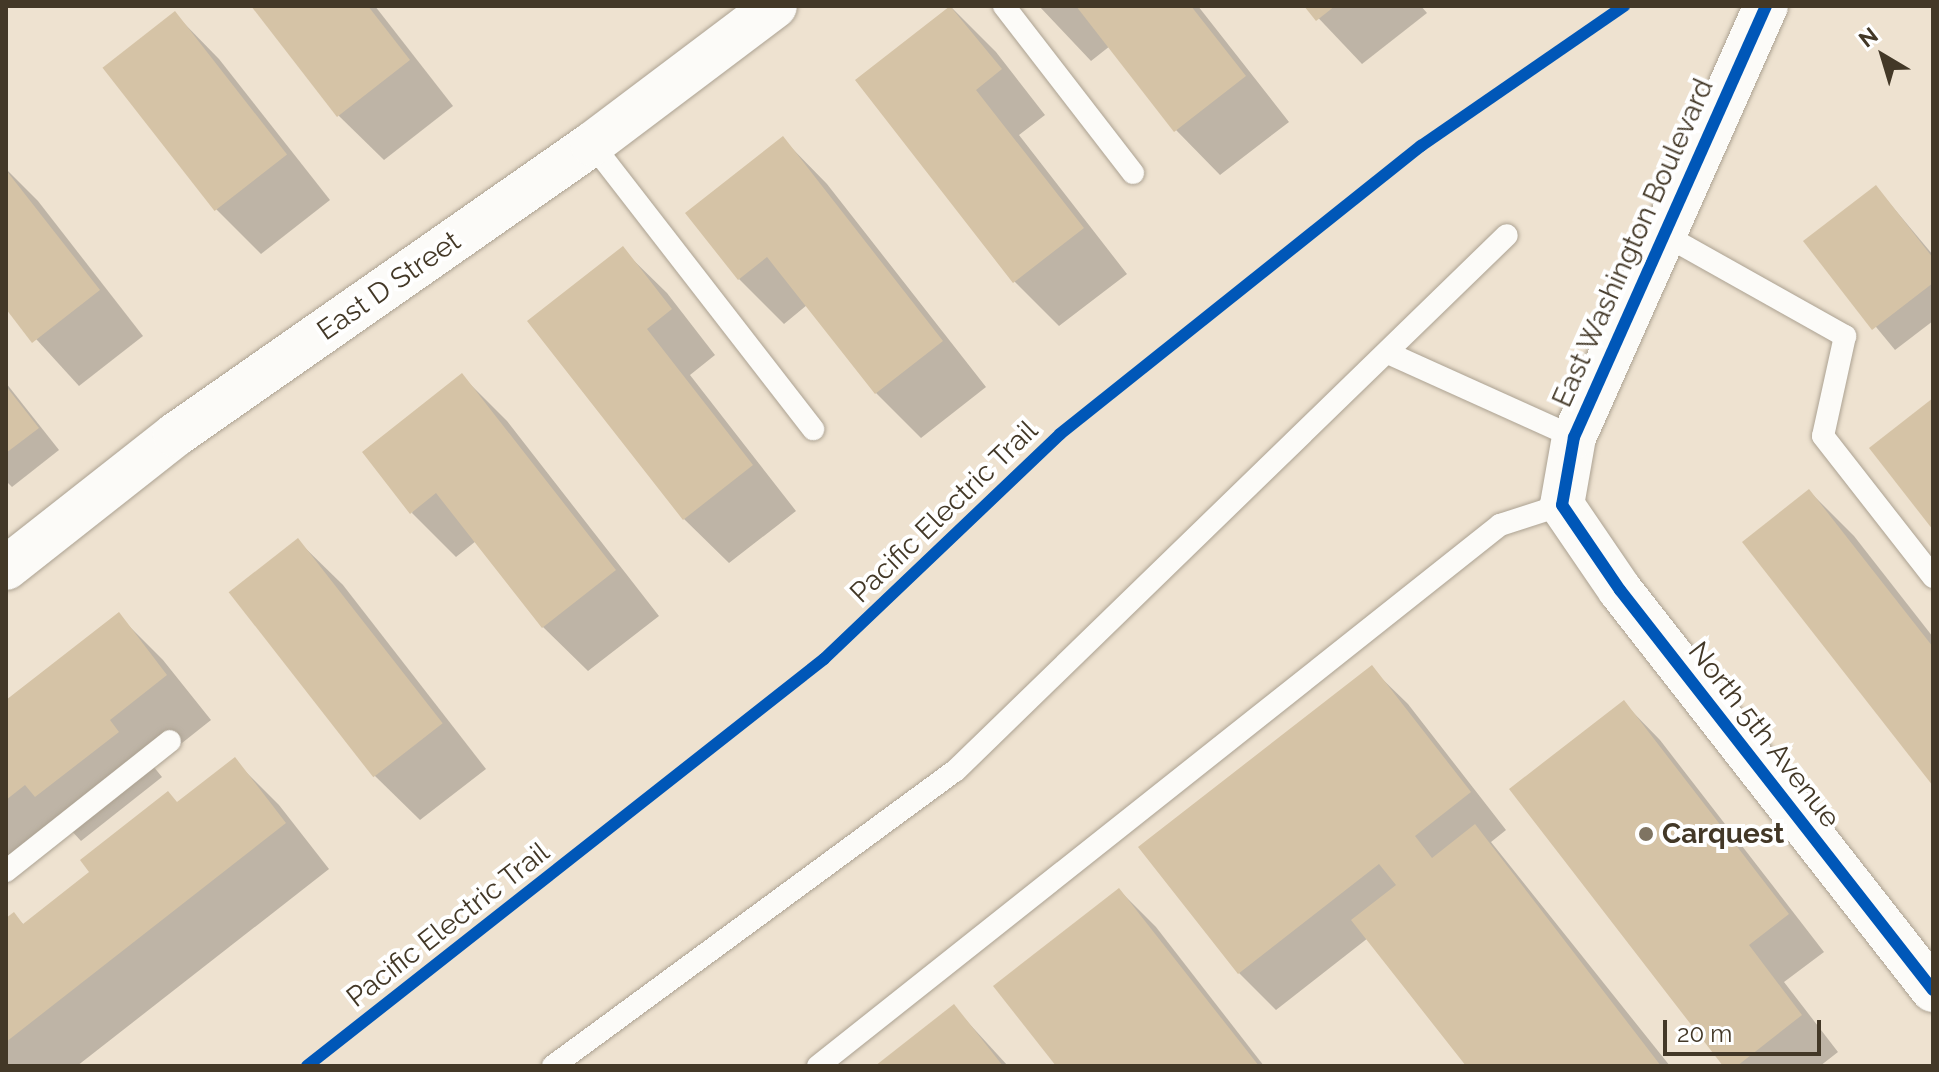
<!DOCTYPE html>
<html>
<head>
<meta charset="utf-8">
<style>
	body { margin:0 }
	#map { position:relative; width:1939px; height:1072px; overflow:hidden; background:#eee2d0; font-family:Raleway,sans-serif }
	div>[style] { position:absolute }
	.shadow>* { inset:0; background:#0003 }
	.building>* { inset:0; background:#d5c3a6; transform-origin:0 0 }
	.roads { filter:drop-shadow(0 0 2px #aca292) drop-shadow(0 0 2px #aca292) }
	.service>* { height:22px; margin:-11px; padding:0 11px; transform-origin:11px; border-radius:11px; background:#fcfbf8 }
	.minor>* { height:44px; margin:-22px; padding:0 22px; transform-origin:22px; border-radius:22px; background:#fcfbf8 }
	.tertiary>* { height:44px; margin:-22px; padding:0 22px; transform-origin:22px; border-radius:22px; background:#fcfbf8 }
	.cycleway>* { height:12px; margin:-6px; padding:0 6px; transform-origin:6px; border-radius:6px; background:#0057b8 }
	.dots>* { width:22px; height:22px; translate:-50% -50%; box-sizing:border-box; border:4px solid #fff; border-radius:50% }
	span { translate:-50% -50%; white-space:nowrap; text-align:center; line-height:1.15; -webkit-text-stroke:8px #fff; paint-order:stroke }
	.street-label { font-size:28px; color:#433827 }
	.poi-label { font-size:28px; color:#433827; font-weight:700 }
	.left { translate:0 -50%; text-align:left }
	.frame { position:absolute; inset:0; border:8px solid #433827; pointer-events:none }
	.north { position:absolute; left:1843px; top:16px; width:80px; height:80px; -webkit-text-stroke:6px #fff; paint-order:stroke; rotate:322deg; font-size:22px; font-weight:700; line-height:32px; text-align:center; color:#433827 }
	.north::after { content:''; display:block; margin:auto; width:28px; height:36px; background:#433827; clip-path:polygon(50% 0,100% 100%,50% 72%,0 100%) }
	.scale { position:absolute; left:1663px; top:1020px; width:158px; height:36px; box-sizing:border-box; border:4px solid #433827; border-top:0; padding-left:10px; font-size:24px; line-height:28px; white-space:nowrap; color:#433827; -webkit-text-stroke:6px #fff; paint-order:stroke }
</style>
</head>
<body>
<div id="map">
	<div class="shadow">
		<i style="clip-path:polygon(253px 6px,375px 6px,453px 106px,384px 160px,339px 116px)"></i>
		<i style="clip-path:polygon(1039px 6px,1198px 6px,1289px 122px,1220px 175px,1176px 130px,1110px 46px,1091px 61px)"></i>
		<i style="clip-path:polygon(1307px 6px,1421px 6px,1427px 13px,1362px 64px)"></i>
		<i style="clip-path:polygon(951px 7px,996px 52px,1045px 115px,1019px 135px,1127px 274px,1059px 326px,1015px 282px,858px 80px)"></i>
		<i style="clip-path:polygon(175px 14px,219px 59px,330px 200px,261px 254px,216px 209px)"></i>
		<i style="clip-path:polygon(783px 139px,827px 184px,986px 387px,921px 438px,876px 393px,807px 305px,784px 324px,739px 279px)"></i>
		<i style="clip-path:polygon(6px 169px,38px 201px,143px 336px,79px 386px,6px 306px)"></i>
		<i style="clip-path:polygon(1876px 187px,1933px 255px,1933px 321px,1895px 350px,1806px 242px)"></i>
		<i style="clip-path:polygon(622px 249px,667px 293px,715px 355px,690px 375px,796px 511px,729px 563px,684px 519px)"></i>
		<i style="clip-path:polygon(462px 376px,507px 421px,659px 616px,588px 671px,543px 627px,476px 541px,456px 557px,412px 513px)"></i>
		<i style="clip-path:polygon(6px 383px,59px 450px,12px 487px,6px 481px)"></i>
		<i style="clip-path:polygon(1809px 491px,1854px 536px,1933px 637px,1933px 783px)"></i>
		<i style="clip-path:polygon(298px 541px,343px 585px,486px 769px,420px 820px,375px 776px)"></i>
		<i style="clip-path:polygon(118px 615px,163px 660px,211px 720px,153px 766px,162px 777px,81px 841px,70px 829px,6px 879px,6px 703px)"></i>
		<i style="clip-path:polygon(1371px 668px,1408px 704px,1506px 830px,1491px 842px,1670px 1066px,1468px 1066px,1368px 938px,1276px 1010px,1239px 973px)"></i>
		<i style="clip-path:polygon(1624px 703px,1660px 740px,1824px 952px,1784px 982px,1838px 1052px,1820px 1066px,1725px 1066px)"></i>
		<i style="clip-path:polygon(234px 760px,279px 805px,329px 869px,77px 1066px,6px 1066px,6px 921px,14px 915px,24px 925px)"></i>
		<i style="clip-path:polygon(1119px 890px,1156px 927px,1264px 1066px,1058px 1066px)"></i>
		<i style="clip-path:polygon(954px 1007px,1008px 1066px,878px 1066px)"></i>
	</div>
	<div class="building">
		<i style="clip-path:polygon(251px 6px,368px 6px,410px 60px,337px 117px)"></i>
		<i style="clip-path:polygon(950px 6px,1002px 69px,976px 90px,1084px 228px,1013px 283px,855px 80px)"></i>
		<i style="clip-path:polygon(1076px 6px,1191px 6px,1246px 76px,1174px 132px)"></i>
		<i style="clip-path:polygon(1304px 6px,1335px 6px,1316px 21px)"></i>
		<i style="left:175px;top:11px;width:182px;height:92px;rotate:52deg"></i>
		<i style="clip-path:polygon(783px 136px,943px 341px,875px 394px,767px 257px,738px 280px,685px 213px)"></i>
		<i style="clip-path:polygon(6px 170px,100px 290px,32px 343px,6px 309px)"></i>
		<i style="clip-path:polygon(1876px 185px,1933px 258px,1933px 283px,1872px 330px,1803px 241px)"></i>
		<i style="clip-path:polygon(623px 246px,672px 309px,647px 329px,753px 465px,683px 520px,527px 321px)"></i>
		<i style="clip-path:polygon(462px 373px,616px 570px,542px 628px,436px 493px,410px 514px,362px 452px)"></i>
		<i style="clip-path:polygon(6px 386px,39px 428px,6px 453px)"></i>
		<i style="clip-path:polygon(1933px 398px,1933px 530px,1869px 448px)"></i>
		<i style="clip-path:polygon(1809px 489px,1933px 647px,1933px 786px,1742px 542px)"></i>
		<i style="left:298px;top:538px;width:235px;height:88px;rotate:52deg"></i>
		<i style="clip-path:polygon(119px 612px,167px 675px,110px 720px,119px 732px,35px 797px,25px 785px,6px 800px,6px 700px)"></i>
		<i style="clip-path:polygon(1372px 665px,1471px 792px,1415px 836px,1432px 858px,1475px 824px,1661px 1066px,1466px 1066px,1351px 920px,1396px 885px,1379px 864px,1238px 974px,1138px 847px)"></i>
		<i style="clip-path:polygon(1624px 700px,1789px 914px,1749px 945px,1802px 1015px,1737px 1066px,1723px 1066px,1509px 789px)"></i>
		<i style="clip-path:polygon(235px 757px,286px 823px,6px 1042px,6px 918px,14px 912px,23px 924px,89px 872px,80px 860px,168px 791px,177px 802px)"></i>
		<i style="clip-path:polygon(1119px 888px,1259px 1066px,1056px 1066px,993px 986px)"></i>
		<i style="clip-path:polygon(954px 1004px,1003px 1066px,875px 1066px)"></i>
	</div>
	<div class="roads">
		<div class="service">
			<i style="left:1004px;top:6px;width:211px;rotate:52.3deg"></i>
			<i style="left:592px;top:144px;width:361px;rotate:52.2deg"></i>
			<i style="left:1663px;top:234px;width:209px;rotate:29.3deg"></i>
			<i style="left:1845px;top:336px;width:102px;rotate:102.4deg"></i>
			<i style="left:1823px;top:436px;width:179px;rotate:52deg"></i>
			<i style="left:1388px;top:353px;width:204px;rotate:24.3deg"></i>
			<i style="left:6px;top:871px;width:209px;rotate:-38.4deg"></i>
			<i style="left:553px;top:1066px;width:499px;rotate:-36.3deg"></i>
			<i style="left:955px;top:771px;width:769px;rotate:-44.16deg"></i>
			<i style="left:818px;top:1066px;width:871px;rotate:-38.42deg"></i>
			<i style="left:1500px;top:525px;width:65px;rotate:-17.9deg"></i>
		</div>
		<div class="minor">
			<i style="left:1562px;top:505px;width:103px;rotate:55.7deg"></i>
			<i style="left:1620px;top:590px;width:508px;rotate:51.96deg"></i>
			<i style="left:6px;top:568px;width:215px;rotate:-38.2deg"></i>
			<i style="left:175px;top:435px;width:508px;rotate:-34.91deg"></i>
			<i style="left:592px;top:144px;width:229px;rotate:-37deg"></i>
		</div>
		<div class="tertiary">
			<i style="left:1562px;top:505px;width:69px;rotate:-80deg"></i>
			<i style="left:1574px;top:437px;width:472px;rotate:-66deg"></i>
		</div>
	</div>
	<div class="cycleway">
		<i style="left:1766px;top:6px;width:472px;rotate:114deg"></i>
		<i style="left:1574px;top:437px;width:69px;rotate:100deg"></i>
		<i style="left:1562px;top:505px;width:103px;rotate:55.7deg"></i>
		<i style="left:1620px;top:590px;width:508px;rotate:51.96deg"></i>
		<i style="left:307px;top:1066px;width:658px;rotate:-38.21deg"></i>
		<i style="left:824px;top:659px;width:326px;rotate:-43.6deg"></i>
		<i style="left:1060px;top:434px;width:462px;rotate:-38.6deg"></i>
		<i style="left:1421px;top:146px;width:247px;rotate:-34.6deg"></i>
	</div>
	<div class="dots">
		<i style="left:1646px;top:834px;background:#7f7462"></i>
	</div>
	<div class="street-label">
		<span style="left:1633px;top:243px;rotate:-66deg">East Washington Boulevard</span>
		<span style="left:389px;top:286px;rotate:-35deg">East D Street</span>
		<span style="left:944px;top:512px;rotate:-44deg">Pacific Electric Trail</span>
		<span style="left:1764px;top:735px;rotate:52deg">North 5th Avenue</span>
		<span style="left:448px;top:925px;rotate:-38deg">Pacific Electric Trail</span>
	</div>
	<div class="poi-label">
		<span class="left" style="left:1662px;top:834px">Carquest</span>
	</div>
	<div class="frame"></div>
	<div class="north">N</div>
	<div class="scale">20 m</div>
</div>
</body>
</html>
